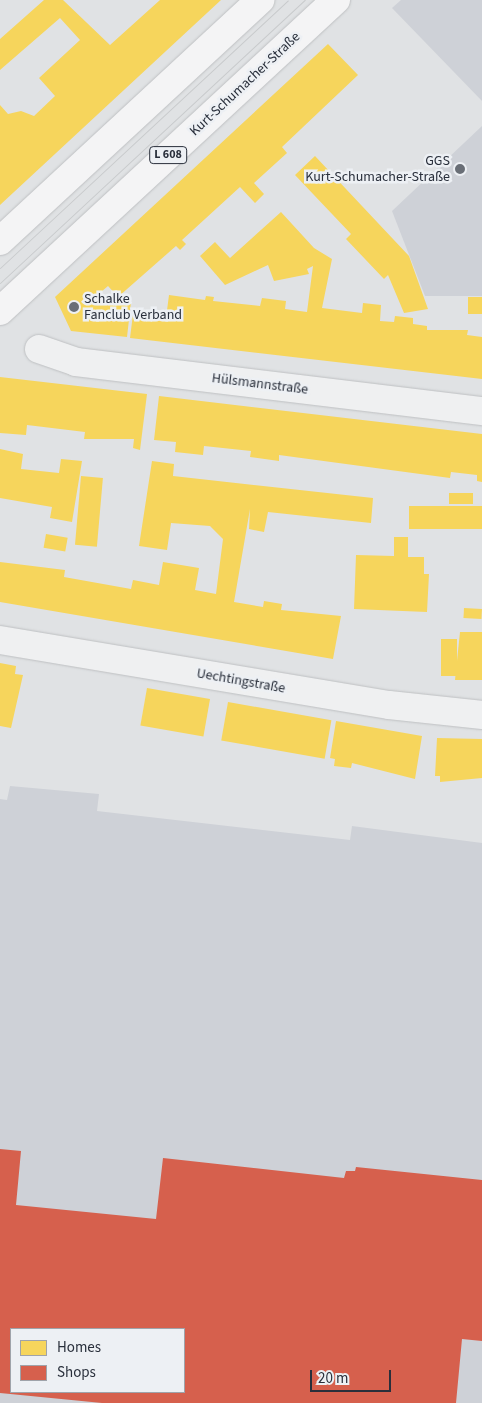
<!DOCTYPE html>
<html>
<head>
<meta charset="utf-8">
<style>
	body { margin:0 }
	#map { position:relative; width:482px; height:1403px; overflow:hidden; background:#e0e2e4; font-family:"Source Sans 3",sans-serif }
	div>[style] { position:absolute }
	.built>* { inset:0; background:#ced1d7 }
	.homes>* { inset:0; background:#f6d55c; transform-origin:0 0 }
	.shops>* { inset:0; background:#d6604d }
	.roads { filter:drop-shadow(0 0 1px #bec0c2) drop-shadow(0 0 1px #bec0c2) }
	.minor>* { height:28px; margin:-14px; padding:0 14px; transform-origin:14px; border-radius:14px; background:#eff0f1 }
	.tertiary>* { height:28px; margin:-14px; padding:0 14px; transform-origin:14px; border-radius:14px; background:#eff0f1 }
	.primary>* { height:28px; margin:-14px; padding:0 14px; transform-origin:14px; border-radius:14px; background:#f4f4f5 }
	.tram>* { height:1px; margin:-0.5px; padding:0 0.5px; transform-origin:0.5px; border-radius:0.5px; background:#c8cacc }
	.dots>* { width:14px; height:14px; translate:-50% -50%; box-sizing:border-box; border:2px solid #edf0f4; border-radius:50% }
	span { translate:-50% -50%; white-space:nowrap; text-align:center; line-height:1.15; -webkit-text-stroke:5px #edf0f4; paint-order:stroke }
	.shield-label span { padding:1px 4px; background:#edf0f4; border:1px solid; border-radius:4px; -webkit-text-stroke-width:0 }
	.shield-label { font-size:12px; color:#292f3b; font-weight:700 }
	.street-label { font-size:14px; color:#292f3b }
	.poi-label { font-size:14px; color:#292f3b }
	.right { translate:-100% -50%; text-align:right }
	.left { translate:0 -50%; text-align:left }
	.legend { position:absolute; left:10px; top:1328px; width:175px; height:65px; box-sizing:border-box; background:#edf0f4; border:1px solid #9fa3aa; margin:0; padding:6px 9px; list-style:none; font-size:15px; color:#292f3b }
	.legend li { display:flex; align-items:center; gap:10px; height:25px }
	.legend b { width:25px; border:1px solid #9fa3aa }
	.scale { position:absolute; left:310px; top:1370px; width:81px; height:22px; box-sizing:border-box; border:2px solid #292f3b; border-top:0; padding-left:6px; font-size:15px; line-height:18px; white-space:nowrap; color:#292f3b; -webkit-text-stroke:4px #edf0f4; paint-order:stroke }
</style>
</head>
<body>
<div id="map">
	<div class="built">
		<i style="clip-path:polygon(401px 0,482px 0,482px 101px,392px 8px)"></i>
		<i style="clip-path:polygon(482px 126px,482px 296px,425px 296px,392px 211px)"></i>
		<i style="clip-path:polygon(evenodd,10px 786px,99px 794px,97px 811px,350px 840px,352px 826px,482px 843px,482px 1403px,0 1403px,0 799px,7px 800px,10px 786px,11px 1329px,184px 1329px,184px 1392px,11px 1392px,11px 1329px)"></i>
	</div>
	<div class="homes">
		<i style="clip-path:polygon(44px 0,63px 0,110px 45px,160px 0,221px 0,0 205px,0 105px,8px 114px,21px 111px,34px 116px,55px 96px,39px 78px,80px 40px,60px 18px,0 70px,0 39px)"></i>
		<i style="clip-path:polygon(328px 44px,358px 75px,282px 147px,287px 153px,254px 183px,264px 194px,255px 203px,240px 187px,182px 240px,186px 244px,180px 250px,176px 246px,118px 297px,108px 286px,94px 298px,131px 302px,127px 337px,71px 331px,55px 297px)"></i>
		<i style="clip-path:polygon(315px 156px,409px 256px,428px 309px,404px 313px,388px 275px,384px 279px,346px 239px,351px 234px,295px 175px)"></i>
		<i style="clip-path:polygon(281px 212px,314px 248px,332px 259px,322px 308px,362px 313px,363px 303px,381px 305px,380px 321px,394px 322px,395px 316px,413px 318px,413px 324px,427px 326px,427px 330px,468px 330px,467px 335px,482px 337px,482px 379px,130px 338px,133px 314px,166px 318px,169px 295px,205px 300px,206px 296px,214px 297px,213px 301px,260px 306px,262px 298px,286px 301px,285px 309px,307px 312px,313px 266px,307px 269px,309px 274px,274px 281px,268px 265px,225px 285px,200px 256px,215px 242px,230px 258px)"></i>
		<i style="left:468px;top:297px;width:14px;height:17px"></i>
		<i style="clip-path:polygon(0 377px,147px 394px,140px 450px,133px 448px,134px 439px,84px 439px,85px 432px,27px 425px,26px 435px,0 433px)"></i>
		<i style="clip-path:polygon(159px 396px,482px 434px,482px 482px,477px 481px,477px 475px,451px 472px,450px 478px,279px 455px,279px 461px,250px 457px,251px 451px,204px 446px,203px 455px,175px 452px,176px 442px,154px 440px)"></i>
		<i style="clip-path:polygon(0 449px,23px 454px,21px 469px,59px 473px,61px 459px,82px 461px,72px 522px,50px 518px,52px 507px,0 498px)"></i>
		<i style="clip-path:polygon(152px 461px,174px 464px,173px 476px,373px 498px,371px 523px,268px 512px,264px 532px,249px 529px,250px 509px,234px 602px,263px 607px,264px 601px,282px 604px,281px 610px,341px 616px,333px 659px,0 602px,0 562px,65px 570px,64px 577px,131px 589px,133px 580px,159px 585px,163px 562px,199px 568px,195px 590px,216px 594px,223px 539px,210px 526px,171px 523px,167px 550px,139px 546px)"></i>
		<i style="left:81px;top:476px;width:22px;height:69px;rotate:5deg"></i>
		<i style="left:449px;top:493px;width:24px;height:11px"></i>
		<i style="left:409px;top:506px;width:73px;height:23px"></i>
		<i style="left:46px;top:534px;width:22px;height:14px;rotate:10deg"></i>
		<i style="clip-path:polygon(394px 537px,408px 537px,408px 557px,424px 557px,424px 574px,429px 574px,427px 612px,354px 609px,356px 555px,394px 556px)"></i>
		<i style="left:464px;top:608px;width:18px;height:10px;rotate:3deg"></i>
		<i style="clip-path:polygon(460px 632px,482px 632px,482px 680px,455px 680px)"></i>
		<i style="left:441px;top:639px;width:16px;height:37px"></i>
		<i style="clip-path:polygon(0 663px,16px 666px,15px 674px,23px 675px,11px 728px,0 726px)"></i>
		<i style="left:147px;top:688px;width:64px;height:38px;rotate:10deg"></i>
		<i style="left:228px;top:702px;width:105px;height:39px;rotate:10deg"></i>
		<i style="clip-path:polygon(336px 721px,422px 736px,415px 779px,352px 763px,351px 768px,334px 766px,335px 759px,330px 758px)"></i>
		<i style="clip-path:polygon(437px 738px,482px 739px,482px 778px,440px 782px,440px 776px,435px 776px)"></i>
	</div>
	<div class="shops">
		<i style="clip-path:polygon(evenodd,0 1149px,21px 1151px,16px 1205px,156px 1219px,163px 1158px,344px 1178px,346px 1171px,355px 1171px,356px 1167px,482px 1180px,482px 1341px,462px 1339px,456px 1403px,102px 1403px,0 1393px,0 1149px,11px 1329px,184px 1329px,184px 1392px,11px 1392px,11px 1329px)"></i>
	</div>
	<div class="roads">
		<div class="minor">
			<i style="left:39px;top:349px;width:39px;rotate:19deg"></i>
			<i style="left:76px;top:362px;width:409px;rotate:6.9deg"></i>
		</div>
		<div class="tertiary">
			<i style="left:0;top:640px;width:394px;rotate:9.5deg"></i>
			<i style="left:389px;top:705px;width:94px;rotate:6.1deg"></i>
		</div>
		<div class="primary">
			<i style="left:0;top:241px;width:355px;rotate:-42.8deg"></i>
			<i style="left:0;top:311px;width:458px;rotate:-42.8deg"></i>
		</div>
	</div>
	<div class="tram">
		<i style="left:0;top:268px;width:393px;rotate:-42.9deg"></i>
		<i style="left:0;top:283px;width:416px;rotate:-42.9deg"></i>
	</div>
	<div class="dots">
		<i style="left:460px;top:169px;background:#696e76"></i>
		<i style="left:74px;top:307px;background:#696e76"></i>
	</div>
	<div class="shield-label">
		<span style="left:168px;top:155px">L 608</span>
	</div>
	<div class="street-label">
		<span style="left:245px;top:84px;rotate:-43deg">Kurt-Schumacher-Straße</span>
		<span style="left:260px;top:384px;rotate:7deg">Hülsmannstraße</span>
		<span style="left:241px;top:681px;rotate:10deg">Uechtingstraße</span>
	</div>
	<div class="poi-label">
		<span class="right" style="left:450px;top:169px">GGS<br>Kurt-Schumacher-Straße</span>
		<span class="left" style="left:84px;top:307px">Schalke<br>Fanclub Verband</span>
	</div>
	<ul class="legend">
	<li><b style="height:14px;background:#f6d55c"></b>Homes</li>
	<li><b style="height:14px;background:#d6604d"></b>Shops</li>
	</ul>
	<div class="scale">20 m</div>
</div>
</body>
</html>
